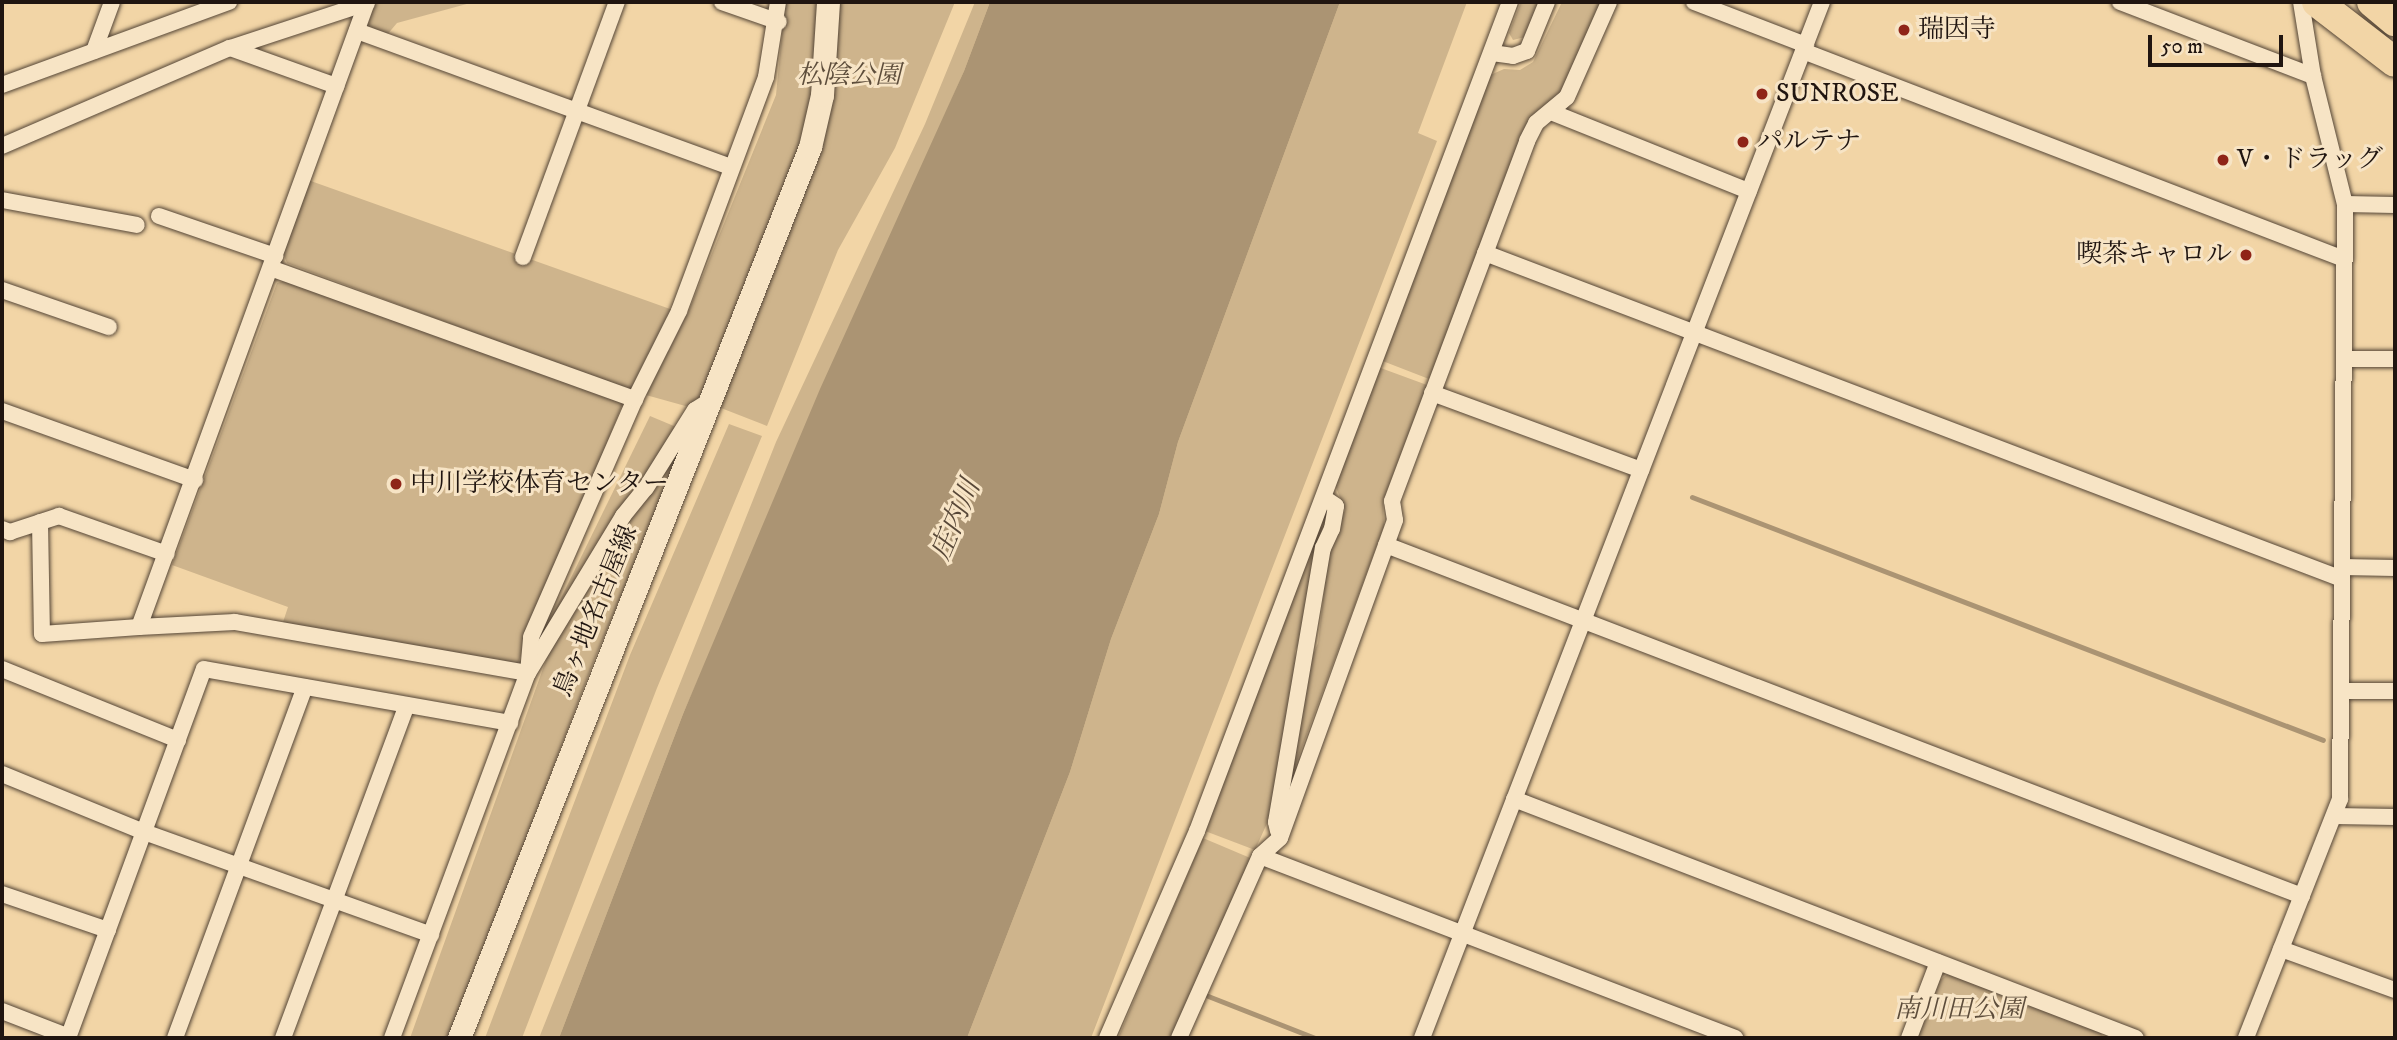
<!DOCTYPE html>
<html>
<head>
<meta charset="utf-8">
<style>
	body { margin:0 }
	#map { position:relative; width:2397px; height:1040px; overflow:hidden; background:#f2d5a6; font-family:"IM FELL DW Pica","Noto Serif JP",serif }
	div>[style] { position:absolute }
	.green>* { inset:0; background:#ceb48c; transform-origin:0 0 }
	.water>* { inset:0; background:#ab9473 }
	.stream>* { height:5px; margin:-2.5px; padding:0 2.5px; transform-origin:2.5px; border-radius:2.5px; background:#ab9473 }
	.roads { filter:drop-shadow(0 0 2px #544536) drop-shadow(0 0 2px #544536) }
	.street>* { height:16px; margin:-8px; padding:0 8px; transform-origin:8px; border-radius:8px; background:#f7e4c5 }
	.secondary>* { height:23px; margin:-11.5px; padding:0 11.5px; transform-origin:11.5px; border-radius:11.5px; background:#f7e4c5 }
	.highway>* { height:30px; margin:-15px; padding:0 15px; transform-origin:15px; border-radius:15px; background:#f2d5a6 }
	.dots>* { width:19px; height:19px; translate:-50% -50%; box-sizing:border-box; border:4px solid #f7e4c5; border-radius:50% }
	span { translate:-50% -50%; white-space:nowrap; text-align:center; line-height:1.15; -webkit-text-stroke:6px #f7e4c5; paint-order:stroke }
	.poi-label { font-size:26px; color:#201510 }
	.left { translate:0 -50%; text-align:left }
	.right { translate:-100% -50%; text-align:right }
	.park-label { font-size:26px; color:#5d4d3b; font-style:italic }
	.street-label { font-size:26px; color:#201510 }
	.water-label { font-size:28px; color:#584838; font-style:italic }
	.frame { position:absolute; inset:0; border:4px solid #201510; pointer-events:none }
	.scale { position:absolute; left:2148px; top:35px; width:135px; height:32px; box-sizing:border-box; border:4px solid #201510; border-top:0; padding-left:9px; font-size:21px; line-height:24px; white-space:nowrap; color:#201510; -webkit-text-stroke:5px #f7e4c5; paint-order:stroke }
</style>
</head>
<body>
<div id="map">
	<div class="green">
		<i style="clip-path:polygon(375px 2px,474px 2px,397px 23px,386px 36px,368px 25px)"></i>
		<i style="clip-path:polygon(785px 2px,955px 2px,895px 148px,838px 250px,767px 426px,721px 408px,714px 385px,689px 407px,628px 390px,287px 263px,282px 251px,308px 180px,687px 315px,776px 95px)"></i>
		<i style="clip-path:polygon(975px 2px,990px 2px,964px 71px,683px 714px,559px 1038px,539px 1038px,776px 442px,925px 124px)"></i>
		<i style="clip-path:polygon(1340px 2px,1467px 2px,1418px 133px,1437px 141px,1091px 1038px,967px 1038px,1070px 772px,1111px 639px,1159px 514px,1178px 442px)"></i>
		<i style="clip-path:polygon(1521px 2px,1538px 2px,1525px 37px,1513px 40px,1509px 33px)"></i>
		<i style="clip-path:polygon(1562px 2px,1602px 2px,1562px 94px,1503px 187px,1429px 379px,1380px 360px,1488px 76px,1504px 69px,1520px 70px,1533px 62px)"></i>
		<i style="clip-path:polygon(284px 281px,623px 403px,516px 668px,281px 628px,288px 607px,172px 565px,277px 283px)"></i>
		<i style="clip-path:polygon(1378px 367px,1427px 385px,1383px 501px,1384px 526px,1287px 788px,1307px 668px,1318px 643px,1329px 549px,1345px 510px,1335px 485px)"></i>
		<i style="clip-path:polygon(698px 414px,595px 658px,450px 1038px,410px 1038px,549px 652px,627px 515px)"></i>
		<i style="clip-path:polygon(650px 416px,681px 429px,541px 639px)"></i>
		<i style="clip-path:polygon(729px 424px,762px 436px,657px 688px,522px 1038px,485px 1038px,630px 655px)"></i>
		<i style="clip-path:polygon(1319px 526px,1322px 527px,1306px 630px,1295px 651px,1297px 669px,1269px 819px,1255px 850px,1205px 831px)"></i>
		<i style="left:1203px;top:838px;width:52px;height:218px;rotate:23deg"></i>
		<i style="clip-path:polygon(1948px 974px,2100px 1032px,2104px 1038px,1918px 1038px,1940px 980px)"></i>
	</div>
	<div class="water">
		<i style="clip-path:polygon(990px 2px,1340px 2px,1178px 442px,1159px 514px,1111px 639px,1070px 772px,967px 1038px,559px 1038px,683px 714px,820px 389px,964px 71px)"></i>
	</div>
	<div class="stream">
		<i style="left:1692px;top:497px;width:676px;rotate:21.06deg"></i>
		<i style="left:1208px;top:996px;width:115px;rotate:21.4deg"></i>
	</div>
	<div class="roads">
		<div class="street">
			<i style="left:722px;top:2px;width:60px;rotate:19.3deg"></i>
			<i style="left:1694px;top:2px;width:120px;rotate:21deg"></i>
			<i style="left:2120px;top:2px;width:207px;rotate:21deg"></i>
			<i style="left:2313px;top:76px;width:132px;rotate:76deg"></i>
			<i style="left:2345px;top:204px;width:595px;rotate:90.48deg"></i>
			<i style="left:2340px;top:799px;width:257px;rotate:111.5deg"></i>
			<i style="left:2301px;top:2px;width:75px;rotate:80.8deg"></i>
			<i style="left:357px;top:31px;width:398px;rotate:20deg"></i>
			<i style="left:230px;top:48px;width:113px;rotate:19.7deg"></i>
			<i style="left:94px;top:51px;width:52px;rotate:-69.8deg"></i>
			<i style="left:1803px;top:51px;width:580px;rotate:21.03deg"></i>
			<i style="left:1492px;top:53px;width:21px;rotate:8deg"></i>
			<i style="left:1513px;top:56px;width:15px;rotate:-20deg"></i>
			<i style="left:1527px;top:51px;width:53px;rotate:-67.8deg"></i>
			<i style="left:2px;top:85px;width:242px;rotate:-20.1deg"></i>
			<i style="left:1551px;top:112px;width:213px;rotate:21.8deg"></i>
			<i style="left:2px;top:146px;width:248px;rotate:-23.3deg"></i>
			<i style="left:230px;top:48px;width:144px;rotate:-18.2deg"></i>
			<i style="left:2px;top:200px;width:137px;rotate:10.5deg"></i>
			<i style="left:2345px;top:204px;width:50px;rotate:1.1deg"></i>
			<i style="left:159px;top:216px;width:123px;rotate:19deg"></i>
			<i style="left:1485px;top:253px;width:917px;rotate:20.83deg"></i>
			<i style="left:523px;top:257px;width:272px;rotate:-69.8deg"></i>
			<i style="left:273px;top:269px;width:385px;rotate:19.8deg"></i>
			<i style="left:2px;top:290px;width:113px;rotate:19.1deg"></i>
			<i style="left:2344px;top:359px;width:51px"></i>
			<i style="left:1432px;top:393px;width:223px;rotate:20.2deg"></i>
			<i style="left:2px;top:411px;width:205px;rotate:19.7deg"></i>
			<i style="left:40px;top:522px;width:112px;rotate:89deg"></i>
			<i style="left:42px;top:634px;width:97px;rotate:-4.1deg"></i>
			<i style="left:139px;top:627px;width:665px;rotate:-69.96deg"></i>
			<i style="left:2px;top:529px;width:9px;rotate:21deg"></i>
			<i style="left:10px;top:532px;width:52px;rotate:-18.1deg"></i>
			<i style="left:59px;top:516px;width:114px;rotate:19.4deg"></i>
			<i style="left:1386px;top:545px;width:981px;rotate:20.97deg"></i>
			<i style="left:2342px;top:567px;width:53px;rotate:1.1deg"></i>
			<i style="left:139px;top:627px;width:96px;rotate:-3deg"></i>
			<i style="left:235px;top:622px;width:297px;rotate:9.9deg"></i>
			<i style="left:528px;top:673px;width:184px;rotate:-58.8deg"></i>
			<i style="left:623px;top:516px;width:36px;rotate:-51deg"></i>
			<i style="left:646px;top:488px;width:92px;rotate:-57.9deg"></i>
			<i style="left:695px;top:410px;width:15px;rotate:-32deg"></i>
			<i style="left:2px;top:669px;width:190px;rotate:22deg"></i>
			<i style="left:2341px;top:691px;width:54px"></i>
			<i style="left:2px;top:774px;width:153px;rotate:22.2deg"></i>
			<i style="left:144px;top:832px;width:305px;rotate:19.7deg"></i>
			<i style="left:1514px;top:799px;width:666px;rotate:21.02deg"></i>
			<i style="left:2334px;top:816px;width:61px;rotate:0.9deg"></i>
			<i style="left:1278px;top:831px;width:9px;rotate:-103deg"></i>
			<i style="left:1276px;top:822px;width:278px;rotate:-80.3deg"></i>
			<i style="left:1323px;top:548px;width:21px;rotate:-65deg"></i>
			<i style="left:1332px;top:529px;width:23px;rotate:-80deg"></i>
			<i style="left:1336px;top:506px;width:14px;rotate:-146deg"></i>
			<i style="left:1260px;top:856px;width:509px;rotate:20.96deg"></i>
			<i style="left:2px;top:894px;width:112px;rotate:18.8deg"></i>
			<i style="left:2281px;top:949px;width:121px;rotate:19.8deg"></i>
			<i style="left:2px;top:1011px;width:72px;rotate:21.2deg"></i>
			<i style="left:68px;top:1038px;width:393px;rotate:-69.8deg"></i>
			<i style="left:204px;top:669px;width:311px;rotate:10deg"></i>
			<i style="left:175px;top:1038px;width:374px;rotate:-69.7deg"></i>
			<i style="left:283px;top:1038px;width:355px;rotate:-69.6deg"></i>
			<i style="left:392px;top:1038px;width:390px;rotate:-69.6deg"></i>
			<i style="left:528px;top:673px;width:36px;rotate:-85deg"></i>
			<i style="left:531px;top:637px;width:260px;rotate:-66.4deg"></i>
			<i style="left:635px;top:399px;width:98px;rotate:-63.4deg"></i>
			<i style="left:679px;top:311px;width:250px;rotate:-69.6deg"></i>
			<i style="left:766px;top:77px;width:76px;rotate:-80.9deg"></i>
			<i style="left:1107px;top:1038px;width:226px;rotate:-66.5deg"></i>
			<i style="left:1197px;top:831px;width:886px;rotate:-69.32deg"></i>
			<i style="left:1179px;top:1038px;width:199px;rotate:-66deg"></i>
			<i style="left:1260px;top:856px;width:27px;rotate:-42deg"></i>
			<i style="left:1280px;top:838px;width:338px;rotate:-70.1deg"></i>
			<i style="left:1395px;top:520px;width:19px;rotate:-99deg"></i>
			<i style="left:1392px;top:501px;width:384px;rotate:-69.4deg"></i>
			<i style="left:1527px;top:141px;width:20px;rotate:-63deg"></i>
			<i style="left:1536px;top:123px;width:40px;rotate:-40deg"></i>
			<i style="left:1567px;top:97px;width:104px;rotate:-66.1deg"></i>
			<i style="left:1422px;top:1038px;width:1111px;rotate:-68.89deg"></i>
			<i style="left:1909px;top:1038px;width:81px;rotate:-69.1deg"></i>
		</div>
		<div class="secondary">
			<i style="left:459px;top:1038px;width:958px;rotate:-68.5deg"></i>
			<i style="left:810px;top:147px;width:53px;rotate:-77deg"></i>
			<i style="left:822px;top:95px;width:93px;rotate:-86.3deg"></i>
		</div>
		<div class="highway">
			<i style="left:2317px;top:2px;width:98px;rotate:37.6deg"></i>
			<i style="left:2372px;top:2px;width:30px;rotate:40deg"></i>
		</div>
	</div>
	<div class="dots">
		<i style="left:1904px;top:30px;background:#8f2418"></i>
		<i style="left:1762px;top:94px;background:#8f2418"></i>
		<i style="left:1743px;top:142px;background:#8f2418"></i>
		<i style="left:2223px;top:160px;background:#8f2418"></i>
		<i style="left:2246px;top:255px;background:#8f2418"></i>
		<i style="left:396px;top:484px;background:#8f2418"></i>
	</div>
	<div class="poi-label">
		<span class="left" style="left:1918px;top:30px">瑞因寺</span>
		<span class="left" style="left:1776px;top:94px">SUNROSE</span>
		<span class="left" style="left:1757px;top:142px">パルテナ</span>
		<span class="left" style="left:2237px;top:160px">V・ドラッグ</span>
		<span class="right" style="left:2232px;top:255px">喫茶キャロル</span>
		<span class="left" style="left:410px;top:484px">中川学校体育センター</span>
	</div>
	<div class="park-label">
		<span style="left:849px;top:76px">松陰公園</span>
		<span style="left:1959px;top:1010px">南川田公園</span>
	</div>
	<div class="street-label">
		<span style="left:596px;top:611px;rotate:-68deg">鳥ヶ地名古屋線</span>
	</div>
	<div class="water-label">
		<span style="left:956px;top:520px;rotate:-67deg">庄内川</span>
	</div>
	<div class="frame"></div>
	<div class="scale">50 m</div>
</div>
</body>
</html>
